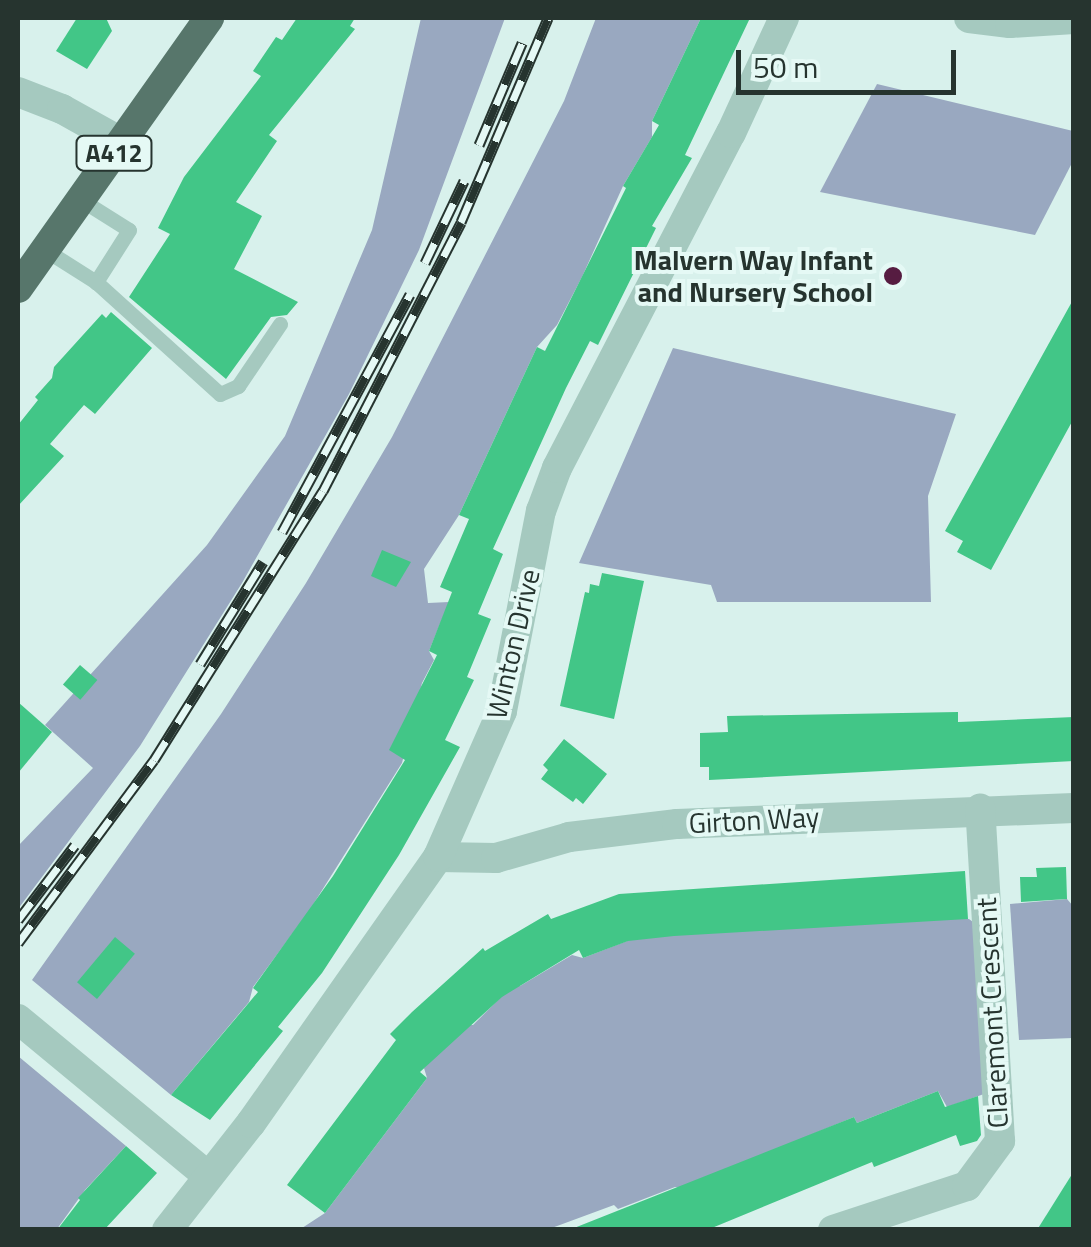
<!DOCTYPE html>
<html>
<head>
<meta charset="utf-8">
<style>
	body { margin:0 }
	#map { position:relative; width:1091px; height:1247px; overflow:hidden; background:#d8f1ec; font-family:"Titillium Web",sans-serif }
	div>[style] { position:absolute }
	.green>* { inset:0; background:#99a8c0 }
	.building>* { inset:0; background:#42c687; transform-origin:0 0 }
	.lane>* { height:15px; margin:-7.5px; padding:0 7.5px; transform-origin:7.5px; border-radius:7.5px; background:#a5c9bf }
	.street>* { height:30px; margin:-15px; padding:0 15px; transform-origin:15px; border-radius:15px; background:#a5c9bf }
	.primary>* { height:30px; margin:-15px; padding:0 15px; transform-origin:15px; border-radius:15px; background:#57766b }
	.rail>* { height:11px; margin-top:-5.5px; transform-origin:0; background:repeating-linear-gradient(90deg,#e5f9f5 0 22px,#26342f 0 44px); box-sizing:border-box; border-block:2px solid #26342f }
	.dots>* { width:28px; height:28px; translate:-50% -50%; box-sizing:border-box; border:5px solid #e5f9f5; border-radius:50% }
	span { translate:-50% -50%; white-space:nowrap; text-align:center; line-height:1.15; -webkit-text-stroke:8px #e5f9f5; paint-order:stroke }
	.shield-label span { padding:2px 8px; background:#e5f9f5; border:2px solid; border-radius:8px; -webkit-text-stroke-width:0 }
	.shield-label { font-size:25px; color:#26342f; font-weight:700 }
	.poi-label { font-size:28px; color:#26342f; font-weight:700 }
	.right { translate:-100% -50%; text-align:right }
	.street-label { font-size:28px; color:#26342f }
	.frame { position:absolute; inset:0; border:20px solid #26342f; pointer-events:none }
	.scale { position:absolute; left:736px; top:50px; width:220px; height:45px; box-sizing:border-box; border:5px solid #26342f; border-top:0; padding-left:12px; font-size:30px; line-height:35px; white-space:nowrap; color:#26342f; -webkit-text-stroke:8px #e5f9f5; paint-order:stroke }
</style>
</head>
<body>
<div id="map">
	<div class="green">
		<i style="clip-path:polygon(421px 18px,505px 18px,419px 250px,349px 394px,242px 583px,140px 746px,18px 909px,18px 846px,93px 768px,45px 725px,207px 545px,285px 436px,372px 230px)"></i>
		<i style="clip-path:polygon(596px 18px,701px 18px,652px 121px,652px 137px,623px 186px,582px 277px,557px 325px,537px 347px,459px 515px,424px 569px,428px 603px,449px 602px,429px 651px,434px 660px,422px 683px,402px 763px,309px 911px,253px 987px,249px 1002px,171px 1095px,32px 980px,221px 714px,306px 583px,392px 437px,564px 101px)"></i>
		<i style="clip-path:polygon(877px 84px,1073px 131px,1073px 161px,1035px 235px,820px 192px)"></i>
		<i style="clip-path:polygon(673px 348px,956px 414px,928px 496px,931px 602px,717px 602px,711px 585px,579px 563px)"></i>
		<i style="clip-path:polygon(1067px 899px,1073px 906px,1073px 1038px,1019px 1040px,1010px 904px)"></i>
		<i style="clip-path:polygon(939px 919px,969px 919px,977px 925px,984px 1094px,947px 1107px,938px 1091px,857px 1123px,854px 1117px,682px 1188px,675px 1187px,618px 1209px,614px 1205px,549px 1229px,299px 1230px,325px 1213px,427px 1078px,424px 1068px,466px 1025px,473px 1025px,516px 982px,520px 986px,572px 955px,583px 958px,640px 936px)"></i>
		<i style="clip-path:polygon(18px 1056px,126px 1146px,85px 1190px,57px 1229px,18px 1229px)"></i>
	</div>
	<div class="building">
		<i style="clip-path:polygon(77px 18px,106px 18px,112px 31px,87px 69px,56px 51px)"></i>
		<i style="clip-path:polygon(297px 18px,355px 18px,350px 26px,355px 29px,269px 135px,277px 141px,236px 202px,262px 216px,234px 269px,298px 302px,287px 315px,271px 317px,226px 379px,129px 297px,170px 234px,158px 228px,184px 177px,261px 76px,253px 71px,276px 37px,282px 40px)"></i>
		<i style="clip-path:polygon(701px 18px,750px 18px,685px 155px,692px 158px,652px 226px,656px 228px,598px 345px,590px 341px,566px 388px,493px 549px,503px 554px,478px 614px,491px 619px,467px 677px,474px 680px,445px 740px,460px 747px,399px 855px,322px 973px,278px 1027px,283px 1031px,210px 1120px,171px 1095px,258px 992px,253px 988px,333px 876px,405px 760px,389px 750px,437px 655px,429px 651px,452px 592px,440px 587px,469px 519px,459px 515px,537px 347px,545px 351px,626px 188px,623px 186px,659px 125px,652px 121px)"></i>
		<i style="clip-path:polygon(1074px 298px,1074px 418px,991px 570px,957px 552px,963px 541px,945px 531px)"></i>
		<i style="clip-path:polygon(111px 312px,152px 348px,95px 414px,84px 405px,50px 444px,64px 456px,18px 506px,18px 425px,38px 400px,35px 397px,52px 378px,54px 367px,102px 314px,106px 318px)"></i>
		<i style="clip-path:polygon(382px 550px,411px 562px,396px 587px,371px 576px)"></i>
		<i style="clip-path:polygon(602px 573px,644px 581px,614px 719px,560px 706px,585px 592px,589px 593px,590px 584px,599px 586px)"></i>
		<i style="left:80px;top:665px;width:23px;height:26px;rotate:41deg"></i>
		<i style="clip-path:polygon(18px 702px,52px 732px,18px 773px)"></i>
		<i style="clip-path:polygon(958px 712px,958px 722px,1074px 717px,1074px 761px,709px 780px,709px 767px,700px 767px,700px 733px,728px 732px,727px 716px)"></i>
		<i style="clip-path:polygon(564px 739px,607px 774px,583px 804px,576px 798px,573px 802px,541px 779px,548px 770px,543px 765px)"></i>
		<i style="clip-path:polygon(1066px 867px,1067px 899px,1021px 902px,1020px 877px,1037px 877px,1036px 868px)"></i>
		<i style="clip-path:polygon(965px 871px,968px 919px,674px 936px,628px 941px,583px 958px,579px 950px,502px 997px,420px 1072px,427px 1078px,325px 1213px,287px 1185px,396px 1040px,390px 1034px,412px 1012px,483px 948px,485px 951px,548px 914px,551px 919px,619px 894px)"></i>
		<i style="left:115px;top:937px;width:26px;height:59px;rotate:40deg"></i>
		<i style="clip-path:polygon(938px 1091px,945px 1107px,978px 1096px,981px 1135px,977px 1141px,960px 1146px,956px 1135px,874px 1167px,872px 1162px,707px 1230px,569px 1230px,854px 1117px,857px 1123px)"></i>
		<i style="clip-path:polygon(126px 1146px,157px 1173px,104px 1230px,57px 1230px,80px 1200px,78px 1198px)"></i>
		<i style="clip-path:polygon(1074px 1171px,1074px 1230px,1037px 1230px)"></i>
	</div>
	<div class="lane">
		<i style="left:83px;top:201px;width:54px;rotate:32.2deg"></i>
		<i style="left:129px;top:230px;width:62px;rotate:122.4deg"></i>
		<i style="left:47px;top:251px;width:58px;rotate:32.3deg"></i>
		<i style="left:96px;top:282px;width:167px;rotate:42.1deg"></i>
		<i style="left:220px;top:394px;width:20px;rotate:-24deg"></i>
		<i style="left:238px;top:386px;width:75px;rotate:-55.9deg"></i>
	</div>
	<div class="street">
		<i style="left:969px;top:18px;width:41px;rotate:7deg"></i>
		<i style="left:1010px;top:23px;width:64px;rotate:-3.6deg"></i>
		<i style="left:18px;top:92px;width:47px;rotate:21.1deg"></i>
		<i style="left:62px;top:109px;width:68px;rotate:29.2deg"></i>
		<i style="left:438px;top:857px;width:58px;rotate:1deg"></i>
		<i style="left:496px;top:858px;width:76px;rotate:-16deg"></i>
		<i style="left:569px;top:837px;width:109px;rotate:-6.9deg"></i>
		<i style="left:677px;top:824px;width:397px;rotate:-2.3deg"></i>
		<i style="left:18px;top:1019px;width:246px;rotate:39.6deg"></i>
		<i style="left:167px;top:1230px;width:136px;rotate:-51.9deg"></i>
		<i style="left:251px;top:1123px;width:325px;rotate:-54.9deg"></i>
		<i style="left:438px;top:857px;width:159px;rotate:-66.3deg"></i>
		<i style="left:502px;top:711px;width:204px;rotate:-79deg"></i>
		<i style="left:541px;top:511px;width:46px;rotate:-69.6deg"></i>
		<i style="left:557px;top:468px;width:377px;rotate:-62.6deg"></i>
		<i style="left:731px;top:133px;width:127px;rotate:-65.3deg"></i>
		<i style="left:833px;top:1230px;width:141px;rotate:-18.2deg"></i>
		<i style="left:967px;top:1186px;width:56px;rotate:-53.7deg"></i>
		<i style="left:1000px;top:1141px;width:333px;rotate:-93.4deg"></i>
	</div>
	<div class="primary">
		<i style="left:18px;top:288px;width:331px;rotate:-54.7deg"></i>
	</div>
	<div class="rail">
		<i style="left:479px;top:145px;width:111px;rotate:-67.1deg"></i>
		<i style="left:425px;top:263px;width:91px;rotate:-64.6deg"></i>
		<i style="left:282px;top:532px;width:270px;rotate:-61.7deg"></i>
		<i style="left:200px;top:664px;width:120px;rotate:-58.3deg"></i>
		<i style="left:18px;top:920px;width:94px;rotate:-52.8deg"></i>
		<i style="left:18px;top:943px;width:228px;rotate:-53.4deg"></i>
		<i style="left:154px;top:760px;width:318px;rotate:-57.9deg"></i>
		<i style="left:323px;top:491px;width:302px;rotate:-62.8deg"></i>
		<i style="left:461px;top:222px;width:222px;rotate:-66.9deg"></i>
	</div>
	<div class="dots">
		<i style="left:893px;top:276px;background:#561c41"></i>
	</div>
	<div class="shield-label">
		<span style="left:114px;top:153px">A412</span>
	</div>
	<div class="poi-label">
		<span class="right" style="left:873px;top:276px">Malvern Way Infant<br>and Nursery School</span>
	</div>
	<div class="street-label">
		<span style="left:513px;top:644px;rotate:-77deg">Winton Drive</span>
		<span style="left:754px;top:820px;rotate:-3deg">Girton Way</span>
		<span style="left:992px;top:1013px;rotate:-93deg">Claremont Crescent</span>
	</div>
	<div class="frame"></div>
	<div class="scale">50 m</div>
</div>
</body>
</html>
